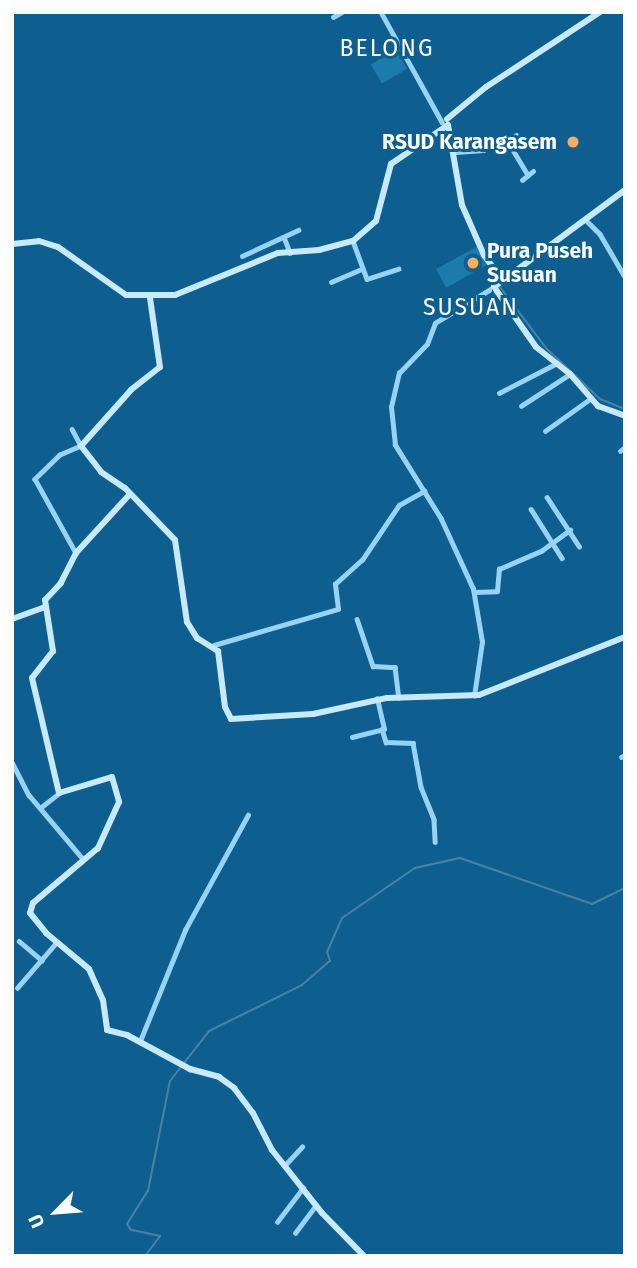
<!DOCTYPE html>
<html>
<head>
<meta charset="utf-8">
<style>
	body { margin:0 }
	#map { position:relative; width:637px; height:1268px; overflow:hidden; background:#0e5f8f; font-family:"Fira Sans",sans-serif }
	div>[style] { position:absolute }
	.green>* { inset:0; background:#1d7aad; transform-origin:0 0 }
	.stream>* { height:2px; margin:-1px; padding:0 1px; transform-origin:1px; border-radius:1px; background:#4883a5 }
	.street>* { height:4.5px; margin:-2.25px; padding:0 2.25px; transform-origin:2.25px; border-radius:2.25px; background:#97d3f4 }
	.secondary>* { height:6px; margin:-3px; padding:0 3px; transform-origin:3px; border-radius:3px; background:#c6e9fd }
	.dots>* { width:19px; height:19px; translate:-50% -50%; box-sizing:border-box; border:4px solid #0e5f8f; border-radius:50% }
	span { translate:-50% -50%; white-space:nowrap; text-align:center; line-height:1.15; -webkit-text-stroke:6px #0e5f8f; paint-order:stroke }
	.poi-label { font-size:21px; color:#fff; font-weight:700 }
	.right { translate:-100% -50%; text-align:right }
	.left { translate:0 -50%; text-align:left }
	.neighbourhood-label { font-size:23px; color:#fff; letter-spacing:2px }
	.frame { position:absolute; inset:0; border:14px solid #fff; pointer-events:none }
	.north { position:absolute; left:21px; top:1177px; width:70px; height:70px; -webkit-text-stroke:5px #0e5f8f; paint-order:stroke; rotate:245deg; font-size:19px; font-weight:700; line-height:28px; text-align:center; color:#fff }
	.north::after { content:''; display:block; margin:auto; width:24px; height:32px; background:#fff; clip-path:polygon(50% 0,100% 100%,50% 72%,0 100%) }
</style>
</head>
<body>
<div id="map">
	<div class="green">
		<i style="left:396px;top:50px;width:22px;height:29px;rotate:60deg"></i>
		<i style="left:478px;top:246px;width:21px;height:48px;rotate:61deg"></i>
	</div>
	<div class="stream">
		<i style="left:500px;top:287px;width:76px;rotate:53deg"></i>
		<i style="left:546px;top:348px;width:74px;rotate:43.4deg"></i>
		<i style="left:600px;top:399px;width:27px;rotate:22deg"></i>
		<i style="left:145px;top:1256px;width:25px;rotate:-53deg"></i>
		<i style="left:160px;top:1236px;width:30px;rotate:-168deg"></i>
		<i style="left:131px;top:1230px;width:7px;rotate:-124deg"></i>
		<i style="left:127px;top:1224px;width:39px;rotate:-58deg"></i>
		<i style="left:148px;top:1191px;width:112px;rotate:-78.7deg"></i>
		<i style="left:170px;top:1081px;width:63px;rotate:-52deg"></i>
		<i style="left:209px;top:1031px;width:104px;rotate:-26.3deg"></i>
		<i style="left:302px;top:985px;width:37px;rotate:-41deg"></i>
		<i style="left:330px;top:961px;width:9px;rotate:-108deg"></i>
		<i style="left:327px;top:952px;width:37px;rotate:-66deg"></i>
		<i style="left:342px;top:918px;width:88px;rotate:-34.4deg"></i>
		<i style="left:415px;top:868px;width:46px;rotate:-12.5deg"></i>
		<i style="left:460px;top:858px;width:140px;rotate:19.2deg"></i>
		<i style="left:592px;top:904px;width:37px;rotate:-26deg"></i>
	</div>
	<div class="street">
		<i style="left:381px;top:12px;width:126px;rotate:61deg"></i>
		<i style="left:333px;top:17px;width:10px;rotate:-29deg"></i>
		<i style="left:507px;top:140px;width:41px;rotate:59deg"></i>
		<i style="left:456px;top:152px;width:27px;rotate:-4deg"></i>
		<i style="left:483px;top:150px;width:36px;rotate:-24deg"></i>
		<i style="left:522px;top:180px;width:14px;rotate:-39deg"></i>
		<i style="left:585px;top:219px;width:21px;rotate:45deg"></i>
		<i style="left:600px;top:234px;width:50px;rotate:59.8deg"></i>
		<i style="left:284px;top:237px;width:17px;rotate:69deg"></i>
		<i style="left:353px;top:241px;width:40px;rotate:69.8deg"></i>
		<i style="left:367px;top:279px;width:33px;rotate:-18deg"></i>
		<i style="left:242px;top:256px;width:62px;rotate:-24.9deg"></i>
		<i style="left:331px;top:282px;width:34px;rotate:-23deg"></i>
		<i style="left:499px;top:393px;width:65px;rotate:-27.3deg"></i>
		<i style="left:521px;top:406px;width:59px;rotate:-33.1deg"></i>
		<i style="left:72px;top:429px;width:19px;rotate:62deg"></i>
		<i style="left:81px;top:446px;width:23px;rotate:157deg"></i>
		<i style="left:60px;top:455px;width:35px;rotate:136deg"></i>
		<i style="left:35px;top:479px;width:85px;rotate:61deg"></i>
		<i style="left:545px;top:431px;width:55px;rotate:-35.4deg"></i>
		<i style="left:620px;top:451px;width:6px;rotate:-39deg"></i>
		<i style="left:547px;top:497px;width:59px;rotate:56.9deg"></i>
		<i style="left:531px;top:509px;width:58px;rotate:57.7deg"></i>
		<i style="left:474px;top:592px;width:23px;rotate:-2deg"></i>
		<i style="left:497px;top:591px;width:22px;rotate:-85deg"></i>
		<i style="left:499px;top:569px;width:46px;rotate:-23.2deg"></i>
		<i style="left:541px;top:551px;width:36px;rotate:-36deg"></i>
		<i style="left:357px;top:619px;width:50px;rotate:71.2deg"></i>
		<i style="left:373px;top:666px;width:22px;rotate:3deg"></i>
		<i style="left:395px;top:667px;width:31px;rotate:83deg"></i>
		<i style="left:214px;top:645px;width:129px;rotate:-16.2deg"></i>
		<i style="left:338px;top:609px;width:25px;rotate:-97deg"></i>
		<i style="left:335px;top:584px;width:36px;rotate:-42deg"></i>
		<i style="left:362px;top:560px;width:66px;rotate:-56.1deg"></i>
		<i style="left:399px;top:505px;width:29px;rotate:-29deg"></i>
		<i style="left:474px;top:696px;width:55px;rotate:-81.6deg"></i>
		<i style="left:482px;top:642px;width:54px;rotate:-99.6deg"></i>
		<i style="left:473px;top:589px;width:77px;rotate:-114.6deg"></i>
		<i style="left:441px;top:519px;width:87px;rotate:-121.9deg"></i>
		<i style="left:395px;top:445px;width:38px;rotate:-96deg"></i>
		<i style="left:391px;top:407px;width:35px;rotate:-77deg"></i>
		<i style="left:399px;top:373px;width:40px;rotate:-46deg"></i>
		<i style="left:427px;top:344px;width:22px;rotate:-69deg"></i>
		<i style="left:435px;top:323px;width:69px;rotate:-31.4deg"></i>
		<i style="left:382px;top:729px;width:14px;rotate:73deg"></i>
		<i style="left:386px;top:742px;width:27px;rotate:2deg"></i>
		<i style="left:413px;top:743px;width:45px;rotate:79.7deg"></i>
		<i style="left:421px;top:787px;width:35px;rotate:68deg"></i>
		<i style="left:434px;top:820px;width:22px;rotate:87deg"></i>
		<i style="left:352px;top:737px;width:33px;rotate:-14deg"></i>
		<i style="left:384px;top:729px;width:31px;rotate:-103deg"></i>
		<i style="left:621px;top:757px;width:4px;rotate:-27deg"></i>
		<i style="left:12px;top:762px;width:37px;rotate:63deg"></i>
		<i style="left:29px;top:795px;width:84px;rotate:49.8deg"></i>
		<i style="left:40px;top:808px;width:24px;rotate:-38deg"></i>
		<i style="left:19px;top:941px;width:30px;rotate:40deg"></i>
		<i style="left:17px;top:988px;width:60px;rotate:-49.1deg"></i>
		<i style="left:140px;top:1041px;width:120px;rotate:-67.9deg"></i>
		<i style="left:185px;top:930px;width:131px;rotate:-61.3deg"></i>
		<i style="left:285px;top:1165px;width:25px;rotate:-47deg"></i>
		<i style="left:277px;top:1222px;width:43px;rotate:-52.6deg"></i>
		<i style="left:295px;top:1233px;width:35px;rotate:-53deg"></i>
	</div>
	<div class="secondary">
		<i style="left:447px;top:119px;width:50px;rotate:-39.4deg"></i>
		<i style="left:486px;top:87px;width:136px;rotate:-33.3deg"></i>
		<i style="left:448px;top:125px;width:81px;rotate:80.1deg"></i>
		<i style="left:462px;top:205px;width:55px;rotate:66.3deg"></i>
		<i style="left:484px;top:255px;width:32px;rotate:54deg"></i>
		<i style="left:625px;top:190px;width:163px;rotate:143.5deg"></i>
		<i style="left:494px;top:287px;width:73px;rotate:55deg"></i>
		<i style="left:536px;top:347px;width:43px;rotate:38.5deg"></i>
		<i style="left:570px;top:374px;width:43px;rotate:48.8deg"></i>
		<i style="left:598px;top:406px;width:29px;rotate:20deg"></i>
		<i style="left:12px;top:244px;width:27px;rotate:-6deg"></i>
		<i style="left:39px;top:241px;width:20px;rotate:18deg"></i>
		<i style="left:58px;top:247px;width:83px;rotate:35.2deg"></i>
		<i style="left:126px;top:295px;width:49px"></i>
		<i style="left:175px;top:295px;width:111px;rotate:-22.2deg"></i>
		<i style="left:278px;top:253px;width:41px;rotate:-4.2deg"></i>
		<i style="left:319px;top:250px;width:35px;rotate:-15deg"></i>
		<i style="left:353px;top:241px;width:30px;rotate:-41deg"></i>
		<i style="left:376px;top:221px;width:59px;rotate:-75.3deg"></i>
		<i style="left:391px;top:164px;width:69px;rotate:-34.4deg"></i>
		<i style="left:150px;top:298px;width:70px;rotate:81.8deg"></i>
		<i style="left:160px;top:367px;width:37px;rotate:142deg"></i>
		<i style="left:131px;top:390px;width:75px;rotate:131.8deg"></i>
		<i style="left:81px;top:446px;width:33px;rotate:52deg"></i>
		<i style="left:101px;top:472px;width:29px;rotate:34deg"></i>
		<i style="left:125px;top:488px;width:72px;rotate:46.1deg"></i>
		<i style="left:175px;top:540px;width:83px;rotate:81.7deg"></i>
		<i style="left:187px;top:622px;width:19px;rotate:58deg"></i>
		<i style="left:197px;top:638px;width:25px;rotate:32deg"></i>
		<i style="left:218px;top:651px;width:56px;rotate:82.9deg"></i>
		<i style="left:225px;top:707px;width:13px;rotate:63deg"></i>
		<i style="left:231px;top:719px;width:82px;rotate:-3.5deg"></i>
		<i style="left:313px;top:714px;width:76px;rotate:-12.2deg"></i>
		<i style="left:387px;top:698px;width:92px;rotate:-1.9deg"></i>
		<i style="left:479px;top:695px;width:157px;rotate:-21.7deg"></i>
		<i style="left:130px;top:494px;width:80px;rotate:132.5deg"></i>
		<i style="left:76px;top:553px;width:34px;rotate:117deg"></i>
		<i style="left:61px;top:583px;width:23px;rotate:133deg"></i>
		<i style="left:45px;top:600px;width:52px;rotate:81.1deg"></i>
		<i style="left:53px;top:651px;width:34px;rotate:128deg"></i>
		<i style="left:32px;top:678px;width:118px;rotate:76.8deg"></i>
		<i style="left:59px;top:793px;width:55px;rotate:-16.8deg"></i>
		<i style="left:112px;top:777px;width:26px;rotate:74deg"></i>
		<i style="left:119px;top:802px;width:51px;rotate:114.5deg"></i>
		<i style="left:98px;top:848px;width:85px;rotate:139.8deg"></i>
		<i style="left:33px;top:903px;width:10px;rotate:107deg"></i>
		<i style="left:30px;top:913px;width:26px;rotate:51deg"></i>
		<i style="left:46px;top:933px;width:56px;rotate:39.9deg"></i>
		<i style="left:89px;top:969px;width:34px;rotate:66deg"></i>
		<i style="left:103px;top:1000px;width:30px;rotate:82deg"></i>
		<i style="left:107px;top:1030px;width:21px;rotate:14deg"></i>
		<i style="left:127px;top:1035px;width:72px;rotate:28.4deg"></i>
		<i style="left:190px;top:1069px;width:30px;rotate:15deg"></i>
		<i style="left:219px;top:1077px;width:19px;rotate:36deg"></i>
		<i style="left:234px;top:1088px;width:31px;rotate:53deg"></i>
		<i style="left:253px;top:1113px;width:42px;rotate:62.8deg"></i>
		<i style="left:272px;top:1150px;width:80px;rotate:51.6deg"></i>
		<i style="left:322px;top:1213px;width:60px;rotate:45.7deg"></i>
		<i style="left:12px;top:619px;width:33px;rotate:-20deg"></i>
	</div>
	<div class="dots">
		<i style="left:573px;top:142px;background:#ffaf59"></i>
		<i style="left:473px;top:263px;background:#ffaf59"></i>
	</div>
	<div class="poi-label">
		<span class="right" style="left:557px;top:142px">RSUD Karangasem</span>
		<span class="left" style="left:487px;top:263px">Pura Puseh<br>Susuan</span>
	</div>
	<div class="neighbourhood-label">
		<span style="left:387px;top:48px">BELONG</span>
		<span style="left:471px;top:307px">SUSUAN</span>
	</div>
	<div class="frame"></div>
	<div class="north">U</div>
</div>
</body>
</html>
